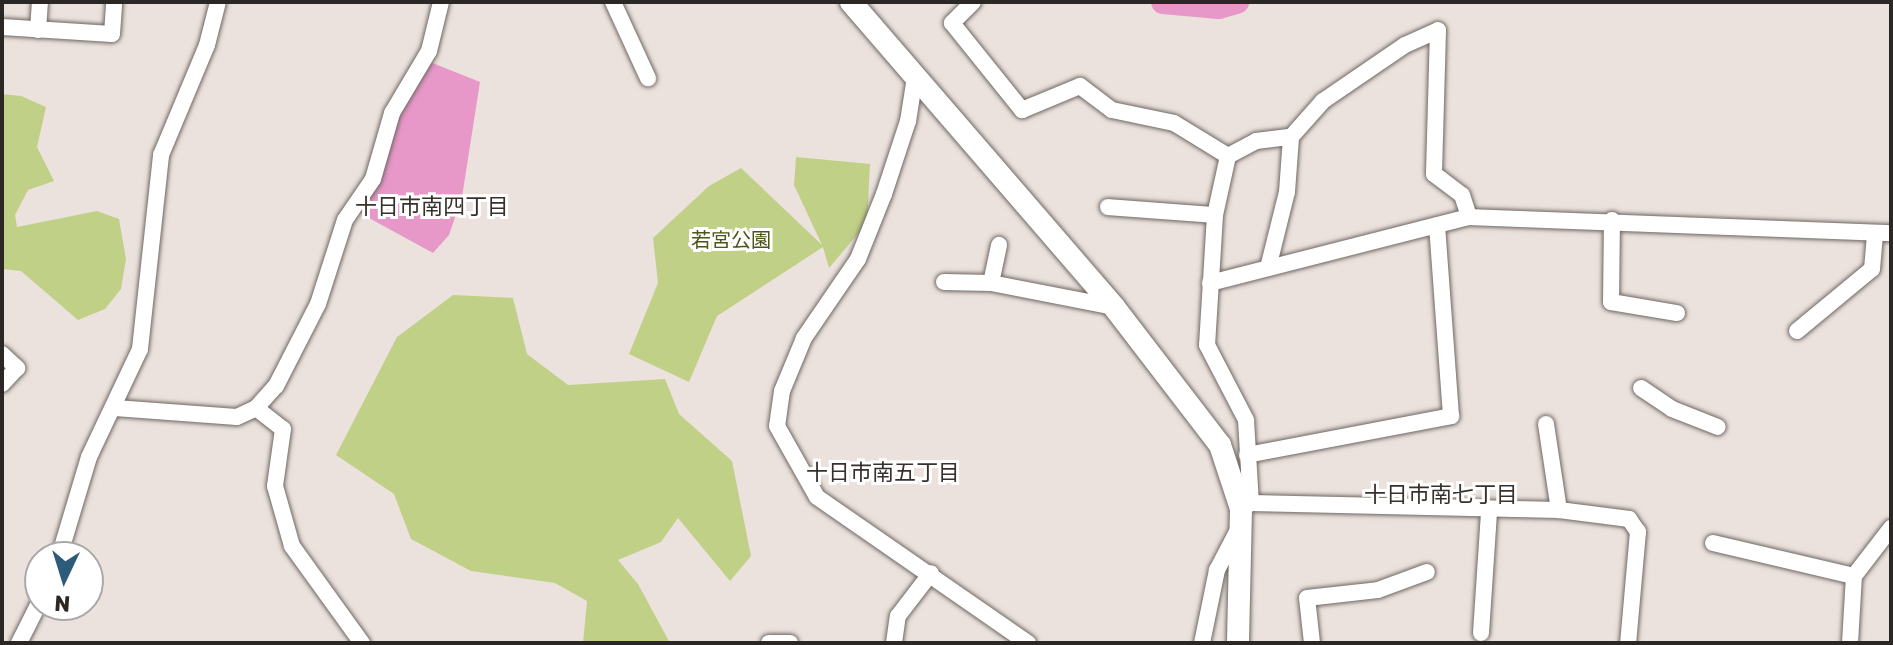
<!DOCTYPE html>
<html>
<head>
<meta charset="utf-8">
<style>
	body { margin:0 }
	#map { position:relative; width:1893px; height:645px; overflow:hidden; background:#ebe2dd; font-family:Rubik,"Noto Sans JP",sans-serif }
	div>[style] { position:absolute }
	.green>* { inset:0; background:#c0d087 }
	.water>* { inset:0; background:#e797c8 }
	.river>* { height:24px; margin:-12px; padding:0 12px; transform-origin:12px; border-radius:12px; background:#e797c8 }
	.roads { filter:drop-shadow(0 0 2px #6f6762) drop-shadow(0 0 2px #6f6762) }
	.street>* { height:16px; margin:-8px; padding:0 8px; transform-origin:8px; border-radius:8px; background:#fff }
	.secondary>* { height:22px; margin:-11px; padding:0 11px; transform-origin:11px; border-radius:11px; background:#fff }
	span { translate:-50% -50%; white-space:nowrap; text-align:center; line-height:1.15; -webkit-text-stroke:6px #fff; paint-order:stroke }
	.park-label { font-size:20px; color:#4b5617 }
	.neighbourhood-label { font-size:22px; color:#37302c }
	.frame { position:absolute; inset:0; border:4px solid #2a2725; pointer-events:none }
	.north { position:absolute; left:24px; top:541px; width:80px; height:80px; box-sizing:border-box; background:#fff; border:2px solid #aaa9a8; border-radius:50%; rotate:184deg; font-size:22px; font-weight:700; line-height:32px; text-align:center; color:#2a2725 }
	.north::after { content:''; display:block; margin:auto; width:28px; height:36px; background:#2d5c7b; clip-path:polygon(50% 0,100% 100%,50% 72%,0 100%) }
</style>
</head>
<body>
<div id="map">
	<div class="green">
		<i style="clip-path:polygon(2px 94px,21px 96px,46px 107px,37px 147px,54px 181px,28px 190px,15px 215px,17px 227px,97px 211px,119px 219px,126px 259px,121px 289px,105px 309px,78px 320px,21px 271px,2px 269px)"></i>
		<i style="clip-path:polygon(796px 157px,870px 164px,867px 223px,829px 268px,823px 247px,717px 316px,689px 382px,629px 354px,658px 283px,653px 238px,709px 186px,741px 168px,822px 245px,794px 185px)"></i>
		<i style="clip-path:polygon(453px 295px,513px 298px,527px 354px,568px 385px,665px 379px,679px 414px,732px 461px,751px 556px,730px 581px,678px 518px,661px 542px,618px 560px,638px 584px,670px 643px,583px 643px,587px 601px,555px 583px,471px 571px,411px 539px,394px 494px,336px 455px,397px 337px)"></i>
	</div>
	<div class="water">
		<i style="clip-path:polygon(430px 62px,480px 82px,462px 197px,449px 235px,433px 253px,358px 212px,396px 118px)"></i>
	</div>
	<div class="river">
		<i style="left:1163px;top:2px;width:56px;rotate:5.1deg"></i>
		<i style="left:1219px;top:7px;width:19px;rotate:-16deg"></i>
	</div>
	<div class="roads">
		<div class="street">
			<i style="left:613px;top:2px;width:84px;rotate:65.3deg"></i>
			<i style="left:973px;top:2px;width:30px;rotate:135deg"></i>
			<i style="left:952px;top:23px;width:112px;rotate:51.2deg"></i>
			<i style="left:1022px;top:110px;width:63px;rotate:-22.5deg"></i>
			<i style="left:1080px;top:86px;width:40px;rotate:37deg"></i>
			<i style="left:1112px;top:110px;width:63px;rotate:11.8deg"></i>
			<i style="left:1174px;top:123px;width:63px;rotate:31.4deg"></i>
			<i style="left:2px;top:27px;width:110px;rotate:3.6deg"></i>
			<i style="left:112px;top:34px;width:32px;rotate:-86deg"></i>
			<i style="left:38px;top:30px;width:28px;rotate:-86deg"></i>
			<i style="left:915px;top:77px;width:45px;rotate:99deg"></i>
			<i style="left:908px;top:121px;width:77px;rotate:108.2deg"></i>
			<i style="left:884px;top:194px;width:70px;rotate:111.8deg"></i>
			<i style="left:858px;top:259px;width:96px;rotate:124.4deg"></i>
			<i style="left:804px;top:338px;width:57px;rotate:112.5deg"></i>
			<i style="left:782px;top:391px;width:35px;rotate:98deg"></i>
			<i style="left:777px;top:426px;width:81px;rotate:60.6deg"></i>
			<i style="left:817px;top:497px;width:257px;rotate:34.7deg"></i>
			<i style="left:1228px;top:156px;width:32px;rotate:-28deg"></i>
			<i style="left:1256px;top:141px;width:35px;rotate:-7deg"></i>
			<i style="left:1291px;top:137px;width:48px;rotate:-48.4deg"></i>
			<i style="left:1323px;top:101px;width:99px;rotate:-34.3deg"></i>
			<i style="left:1405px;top:45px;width:36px;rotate:-24deg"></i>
			<i style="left:1438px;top:30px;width:144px;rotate:91.6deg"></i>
			<i style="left:1434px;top:174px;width:35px;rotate:37deg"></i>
			<i style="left:1462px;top:195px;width:23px;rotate:72deg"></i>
			<i style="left:1228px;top:156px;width:60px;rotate:102.4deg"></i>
			<i style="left:1215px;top:215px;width:130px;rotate:93.5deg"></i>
			<i style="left:1207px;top:345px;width:85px;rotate:62.5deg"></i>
			<i style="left:1246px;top:420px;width:83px;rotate:86.6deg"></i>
			<i style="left:1108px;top:207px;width:107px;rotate:4.3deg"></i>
			<i style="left:1612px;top:220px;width:82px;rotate:90.7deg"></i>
			<i style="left:1611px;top:302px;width:67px;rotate:9.5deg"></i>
			<i style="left:1268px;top:268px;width:78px;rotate:-76deg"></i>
			<i style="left:1287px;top:192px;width:55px;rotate:-85.8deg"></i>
			<i style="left:944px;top:282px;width:47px;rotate:1.2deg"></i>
			<i style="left:991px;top:283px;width:125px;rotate:11deg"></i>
			<i style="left:991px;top:283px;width:39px;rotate:-78deg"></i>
			<i style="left:1210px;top:283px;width:267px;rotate:-14.3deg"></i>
			<i style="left:1469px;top:217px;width:422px;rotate:2.2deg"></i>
			<i style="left:1797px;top:331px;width:97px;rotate:-39.6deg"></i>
			<i style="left:1872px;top:269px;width:36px;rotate:-85deg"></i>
			<i style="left:2px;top:354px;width:21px;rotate:43deg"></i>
			<i style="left:17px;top:368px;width:22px;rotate:133deg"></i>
			<i style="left:1641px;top:388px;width:37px;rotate:34deg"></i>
			<i style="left:1672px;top:409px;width:49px;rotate:21.4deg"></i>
			<i style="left:115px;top:408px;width:122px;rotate:4.2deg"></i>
			<i style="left:237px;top:417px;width:21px;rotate:-25deg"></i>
			<i style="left:256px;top:408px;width:30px;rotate:-48deg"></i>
			<i style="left:276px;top:386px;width:92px;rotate:-62.9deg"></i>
			<i style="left:318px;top:304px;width:88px;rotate:-72.2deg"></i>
			<i style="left:345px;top:220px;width:50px;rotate:-55.7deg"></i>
			<i style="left:373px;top:179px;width:69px;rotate:-73.9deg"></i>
			<i style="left:392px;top:113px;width:72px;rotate:-59.2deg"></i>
			<i style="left:429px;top:51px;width:50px;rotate:-76.2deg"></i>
			<i style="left:256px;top:408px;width:34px;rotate:38deg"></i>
			<i style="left:283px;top:429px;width:58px;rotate:98deg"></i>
			<i style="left:275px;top:486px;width:62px;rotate:74.2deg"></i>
			<i style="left:292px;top:546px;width:120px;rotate:54.2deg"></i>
			<i style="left:1546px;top:424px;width:87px;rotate:81.4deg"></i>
			<i style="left:1247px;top:455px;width:208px;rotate:-10.8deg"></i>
			<i style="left:1451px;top:416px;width:191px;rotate:-94.2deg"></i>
			<i style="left:1241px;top:509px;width:12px;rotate:-31deg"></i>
			<i style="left:1251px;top:503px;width:308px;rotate:1.3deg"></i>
			<i style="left:1559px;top:510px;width:71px;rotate:7.3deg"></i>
			<i style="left:1629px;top:519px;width:16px;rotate:55deg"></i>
			<i style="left:1638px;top:532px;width:111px;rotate:95.1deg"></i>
			<i style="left:1713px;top:543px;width:145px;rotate:13.2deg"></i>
			<i style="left:59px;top:557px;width:104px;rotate:-73.3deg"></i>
			<i style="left:89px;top:457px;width:119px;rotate:-64.7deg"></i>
			<i style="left:140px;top:349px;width:195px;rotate:-83.8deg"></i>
			<i style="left:161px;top:155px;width:119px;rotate:-67.3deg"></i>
			<i style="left:207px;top:45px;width:44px;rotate:-75.7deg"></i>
			<i style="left:1481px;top:633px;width:122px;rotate:-86.2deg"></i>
			<i style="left:19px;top:643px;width:47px;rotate:-63.4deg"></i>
			<i style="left:769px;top:643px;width:21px"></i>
			<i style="left:894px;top:643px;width:27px;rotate:-82deg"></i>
			<i style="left:898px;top:616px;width:54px;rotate:-52.5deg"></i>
			<i style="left:1202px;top:643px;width:75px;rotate:-78.4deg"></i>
			<i style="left:1217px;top:570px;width:47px;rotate:-62.4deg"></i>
			<i style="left:1312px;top:643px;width:45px;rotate:-96.3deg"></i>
			<i style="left:1307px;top:598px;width:71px;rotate:-6.4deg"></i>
			<i style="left:1378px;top:590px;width:52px;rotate:-20.2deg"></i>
			<i style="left:1850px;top:643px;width:67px;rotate:-86.6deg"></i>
			<i style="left:1854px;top:576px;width:61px;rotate:-52.4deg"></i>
		</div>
		<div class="secondary">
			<i style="left:851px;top:2px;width:403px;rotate:49.2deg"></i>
			<i style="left:1114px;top:307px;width:174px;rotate:52.5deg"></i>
			<i style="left:1220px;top:445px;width:67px;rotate:71.8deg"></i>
			<i style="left:1241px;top:509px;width:134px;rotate:91.3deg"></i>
		</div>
	</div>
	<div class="park-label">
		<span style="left:731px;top:240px">若宮公園</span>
	</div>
	<div class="neighbourhood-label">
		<span style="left:432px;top:207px">十日市南四丁目</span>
		<span style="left:883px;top:473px">十日市南五丁目</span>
		<span style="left:1441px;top:495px">十日市南七丁目</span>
	</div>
	<div class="frame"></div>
	<div class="north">N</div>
</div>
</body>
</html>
